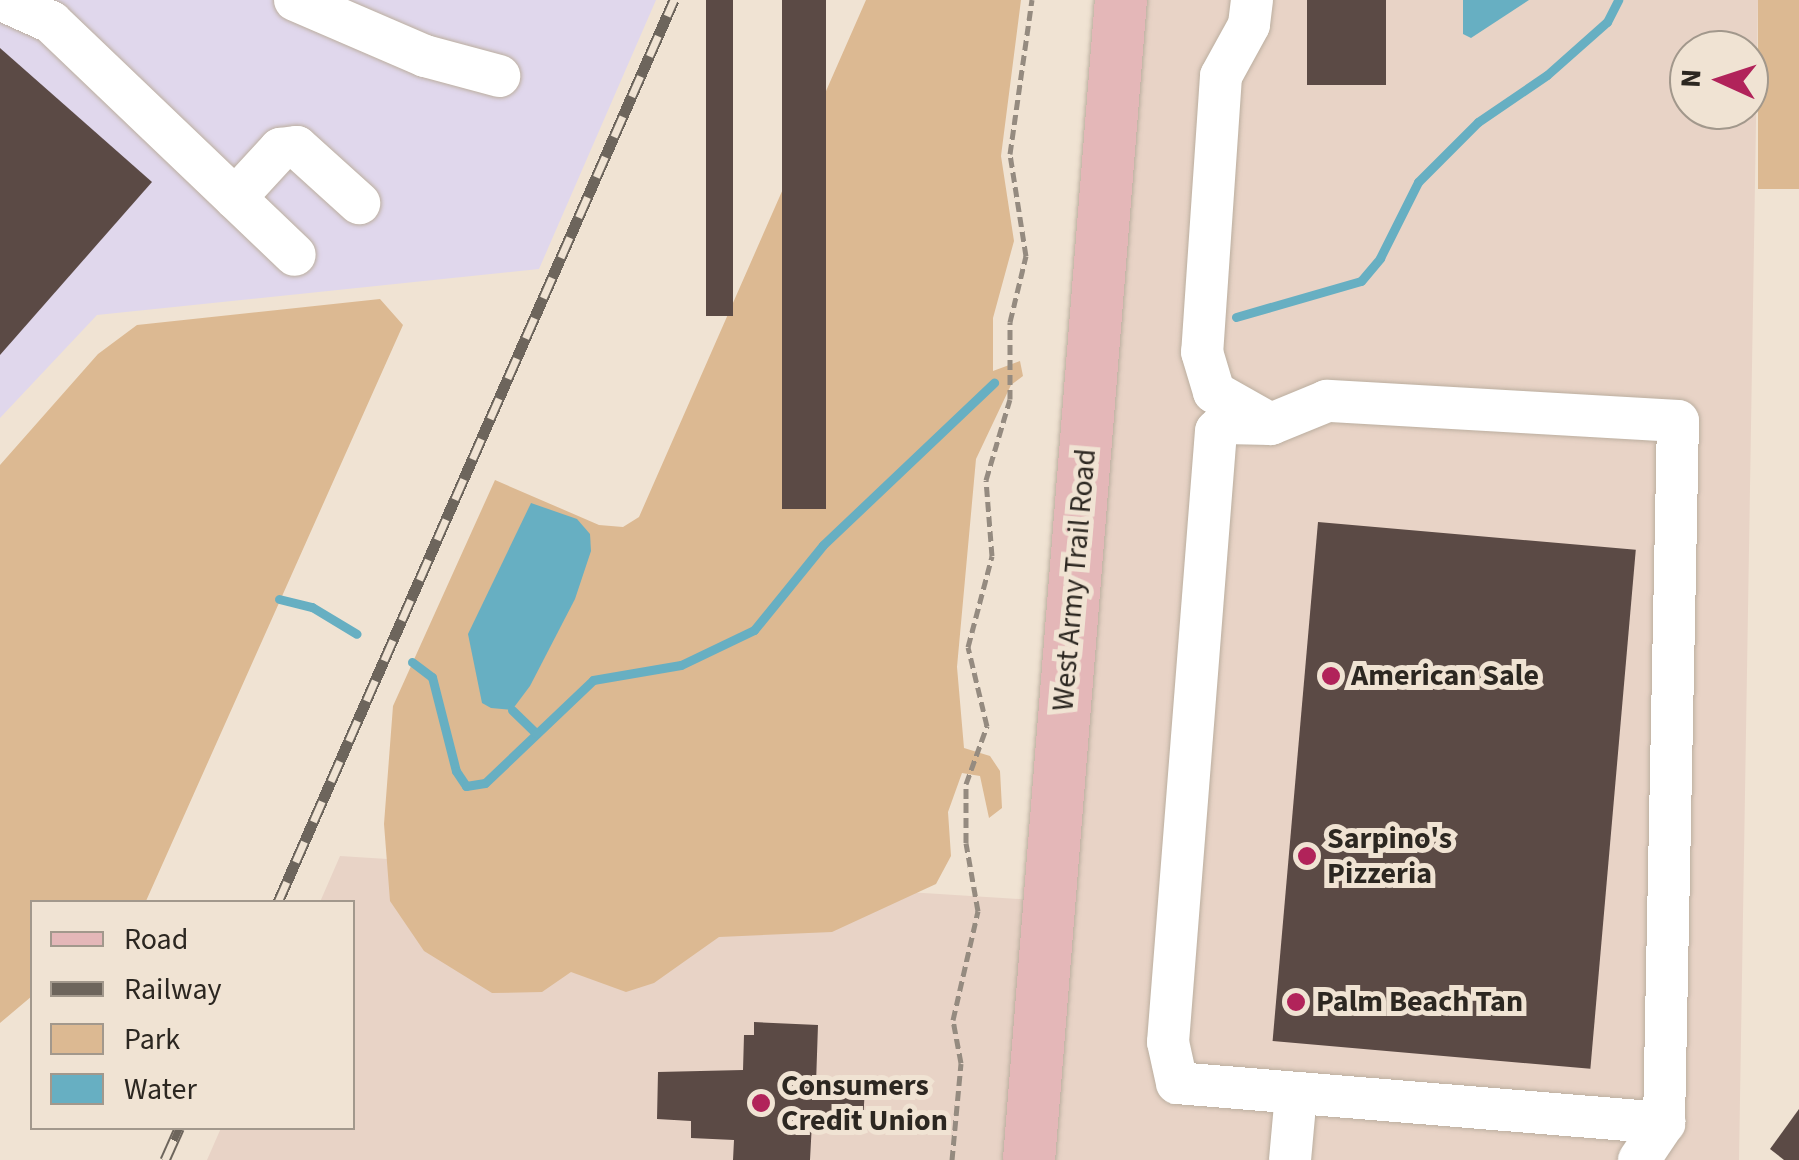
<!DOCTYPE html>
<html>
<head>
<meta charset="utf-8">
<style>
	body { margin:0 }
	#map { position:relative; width:1799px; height:1160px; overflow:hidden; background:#f0e3d3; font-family:"Source Sans 3",sans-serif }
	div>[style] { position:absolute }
	.commercial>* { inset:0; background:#e8d3c6 }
	.industrial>* { inset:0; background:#e0d7ec }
	.green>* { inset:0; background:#dcb992; transform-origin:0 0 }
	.water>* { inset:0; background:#67afc2 }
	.stream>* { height:9px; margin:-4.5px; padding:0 4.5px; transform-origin:4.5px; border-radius:4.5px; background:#67afc2 }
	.building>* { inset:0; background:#5b4a45; transform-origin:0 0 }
	.path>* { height:5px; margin-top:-2.5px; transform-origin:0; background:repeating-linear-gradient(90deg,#958b80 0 10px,transparent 0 15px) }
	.roads { filter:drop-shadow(0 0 2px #bbae9f) drop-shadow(0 0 2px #bbae9f) }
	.minor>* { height:42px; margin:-21px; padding:0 21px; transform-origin:21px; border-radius:21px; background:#fff }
	.major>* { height:52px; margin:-26px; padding:0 26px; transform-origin:26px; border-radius:26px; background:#e4b7b8 }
	.rail>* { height:11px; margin-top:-5.5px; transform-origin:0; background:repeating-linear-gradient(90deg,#f0e3d3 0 22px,#6d655c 0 44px); box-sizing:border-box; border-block:2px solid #6d655c }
	.dots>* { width:28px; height:28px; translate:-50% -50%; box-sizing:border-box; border:5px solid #f0e3d3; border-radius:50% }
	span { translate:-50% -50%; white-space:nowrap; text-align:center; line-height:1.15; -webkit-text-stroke:10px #f0e3d3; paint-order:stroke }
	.street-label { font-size:30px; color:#2c2721 }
	.poi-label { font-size:30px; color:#2c2721; font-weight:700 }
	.left { translate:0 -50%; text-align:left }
	.legend { position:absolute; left:30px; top:900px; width:325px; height:230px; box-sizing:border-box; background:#f0e3d3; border:2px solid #a2988c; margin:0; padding:12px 18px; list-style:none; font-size:30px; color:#2c2721 }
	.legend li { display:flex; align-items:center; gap:20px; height:50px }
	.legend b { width:50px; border:2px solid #a2988c }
	.north { position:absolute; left:1669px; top:30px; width:100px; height:100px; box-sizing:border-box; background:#f0e3d3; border:2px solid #a2988c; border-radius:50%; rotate:273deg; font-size:28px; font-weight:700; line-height:40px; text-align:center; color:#2c2721 }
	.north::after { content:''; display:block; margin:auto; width:35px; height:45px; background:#b1235a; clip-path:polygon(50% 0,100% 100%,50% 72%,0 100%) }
</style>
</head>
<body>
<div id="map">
	<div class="commercial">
		<i style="clip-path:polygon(evenodd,1132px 0,1758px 0,1739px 1160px,1043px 1160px,1132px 0,1689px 50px,1749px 50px,1749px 110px,1689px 110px,1689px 50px)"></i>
		<i style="clip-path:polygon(340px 856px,1034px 900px,1016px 1160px,207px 1160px,221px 1128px,352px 1128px,352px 902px,320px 902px)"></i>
	</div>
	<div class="industrial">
		<i style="clip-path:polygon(0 0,656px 0,539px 269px,97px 315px,0 418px)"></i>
	</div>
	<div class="green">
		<i style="clip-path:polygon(866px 0,1021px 0,1001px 156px,1014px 241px,993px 318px,993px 371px,1020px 361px,1023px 376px,1011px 385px,976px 459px,957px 667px,964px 748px,990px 756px,1000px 771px,1002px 808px,989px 818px,980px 776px,962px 773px,948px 812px,951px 856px,936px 884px,832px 932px,719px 937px,654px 983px,626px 992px,571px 972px,542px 992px,492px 993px,424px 951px,390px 901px,384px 824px,393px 706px,495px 480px,599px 525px,623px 527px,639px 517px)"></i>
		<i style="left:1758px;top:0;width:41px;height:189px"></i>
		<i style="clip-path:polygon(380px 299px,403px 325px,146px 901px,32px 902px,32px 996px,0 1023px,0 465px,98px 354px,137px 325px)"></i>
	</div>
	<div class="water">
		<i style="clip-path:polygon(1463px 0,1529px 0,1471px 38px,1463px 34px)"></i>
		<i style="clip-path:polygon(531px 503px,577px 519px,590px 534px,591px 551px,575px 599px,530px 686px,512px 710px,491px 708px,482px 703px,468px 634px)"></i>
	</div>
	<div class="stream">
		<i style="left:1236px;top:317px;width:130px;rotate:-16.1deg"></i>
		<i style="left:1361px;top:281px;width:30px;rotate:-50deg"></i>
		<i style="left:1380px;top:258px;width:85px;rotate:-63.4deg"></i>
		<i style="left:1418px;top:182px;width:85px;rotate:-45deg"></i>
		<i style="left:1478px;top:122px;width:83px;rotate:-34.3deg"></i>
		<i style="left:1547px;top:75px;width:80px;rotate:-41.5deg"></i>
		<i style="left:1607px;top:22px;width:25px;rotate:-63deg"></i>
		<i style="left:279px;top:599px;width:34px;rotate:14deg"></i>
		<i style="left:312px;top:607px;width:52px;rotate:31deg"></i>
		<i style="left:412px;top:662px;width:25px;rotate:37deg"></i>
		<i style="left:432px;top:677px;width:97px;rotate:75.7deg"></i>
		<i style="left:456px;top:771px;width:18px;rotate:56deg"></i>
		<i style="left:466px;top:786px;width:19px;rotate:-9deg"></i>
		<i style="left:485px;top:783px;width:149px;rotate:-43.6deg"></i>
		<i style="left:593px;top:680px;width:89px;rotate:-9.7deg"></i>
		<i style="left:681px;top:665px;width:81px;rotate:-25.6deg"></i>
		<i style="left:754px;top:630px;width:109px;rotate:-50.9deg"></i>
		<i style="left:823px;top:545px;width:236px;rotate:-43.5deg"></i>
		<i style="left:512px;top:710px;width:33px;rotate:44deg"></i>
	</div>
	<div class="building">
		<i style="left:706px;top:0;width:27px;height:316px"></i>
		<i style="left:782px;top:0;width:44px;height:509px"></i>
		<i style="left:1307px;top:0;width:79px;height:85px"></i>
		<i style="clip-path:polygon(0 48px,152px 182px,0 355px)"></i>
		<i style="left:1318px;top:522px;width:319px;height:521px;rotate:5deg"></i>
		<i style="clip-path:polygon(754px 1022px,818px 1025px,816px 1084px,865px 1086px,863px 1124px,812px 1122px,810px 1160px,733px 1160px,734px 1140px,691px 1138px,691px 1121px,657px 1119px,658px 1072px,743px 1070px,744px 1035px,754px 1035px)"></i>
		<i style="clip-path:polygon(1799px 1109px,1799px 1160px,1784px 1160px,1770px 1149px)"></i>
	</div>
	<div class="path">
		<i style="left:952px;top:1160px;width:97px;rotate:-84.7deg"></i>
		<i style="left:961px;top:1063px;width:44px;rotate:-100.5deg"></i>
		<i style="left:953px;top:1020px;width:112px;rotate:-77.1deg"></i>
		<i style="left:978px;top:911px;width:69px;rotate:-100deg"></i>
		<i style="left:966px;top:843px;width:59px;rotate:-90deg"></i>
		<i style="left:966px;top:784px;width:62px;rotate:-70.1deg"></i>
		<i style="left:987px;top:726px;width:81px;rotate:-103.5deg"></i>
		<i style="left:968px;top:647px;width:94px;rotate:-75.2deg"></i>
		<i style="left:992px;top:556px;width:76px;rotate:-94.5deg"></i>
		<i style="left:986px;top:480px;width:84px;rotate:-73.5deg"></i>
		<i style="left:1010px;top:399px;width:77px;rotate:-90deg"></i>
		<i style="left:1010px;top:322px;width:68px;rotate:-76.4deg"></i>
		<i style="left:1026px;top:256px;width:103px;rotate:-98.9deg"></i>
		<i style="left:1010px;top:154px;width:156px;rotate:-81.9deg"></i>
	</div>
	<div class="roads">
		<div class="minor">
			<i style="left:2px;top:0;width:54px;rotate:24.2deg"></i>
			<i style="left:51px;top:22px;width:337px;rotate:43.7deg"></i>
			<i style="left:295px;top:0;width:142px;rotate:23.3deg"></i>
			<i style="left:425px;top:56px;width:77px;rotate:15.1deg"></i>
			<i style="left:1252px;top:0;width:25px;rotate:97deg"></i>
			<i style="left:1249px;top:25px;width:58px;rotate:118.8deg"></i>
			<i style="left:1221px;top:76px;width:277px;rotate:93.9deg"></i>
			<i style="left:1202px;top:352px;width:42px;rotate:73.3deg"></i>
			<i style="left:1214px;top:392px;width:63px;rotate:29.4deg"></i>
			<i style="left:235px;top:198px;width:67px;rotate:-47.4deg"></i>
			<i style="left:280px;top:149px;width:17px;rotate:-7deg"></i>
			<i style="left:297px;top:147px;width:84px;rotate:42.1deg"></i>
			<i style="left:1290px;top:1160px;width:66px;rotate:-84.8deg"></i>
			<i style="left:1639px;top:1160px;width:45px;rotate:-56deg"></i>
			<i style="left:1664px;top:1123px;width:702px;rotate:-88.86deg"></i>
			<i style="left:1678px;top:421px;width:352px;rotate:-176.7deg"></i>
			<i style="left:1327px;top:401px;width:61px;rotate:157.7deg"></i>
			<i style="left:1271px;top:424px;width:47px;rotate:-178.8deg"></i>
			<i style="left:1224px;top:423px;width:11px;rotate:135deg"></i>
			<i style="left:1216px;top:431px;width:613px;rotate:94.49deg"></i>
			<i style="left:1168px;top:1042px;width:42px;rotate:77.6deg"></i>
			<i style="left:1177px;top:1083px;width:489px;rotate:4.7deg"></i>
		</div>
		<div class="major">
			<i style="left:1029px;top:1160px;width:1164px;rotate:-85.47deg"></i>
		</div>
	</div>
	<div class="rail">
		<i style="left:278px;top:902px;width:985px;rotate:-66.3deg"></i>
		<i style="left:165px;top:1160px;width:35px;rotate:-66deg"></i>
	</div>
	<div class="dots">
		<i style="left:1331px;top:676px;background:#b1235a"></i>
		<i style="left:1307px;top:856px;background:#b1235a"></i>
		<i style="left:1296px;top:1002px;background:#b1235a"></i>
		<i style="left:761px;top:1103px;background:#b1235a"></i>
	</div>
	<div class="street-label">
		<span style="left:1075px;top:580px;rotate:-85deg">West Army Trail Road</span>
	</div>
	<div class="poi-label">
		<span class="left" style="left:1351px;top:676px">American Sale</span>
		<span class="left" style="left:1327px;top:856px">Sarpino's<br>Pizzeria</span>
		<span class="left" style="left:1316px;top:1002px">Palm Beach Tan</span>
		<span class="left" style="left:781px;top:1103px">Consumers<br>Credit Union</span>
	</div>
	<ul class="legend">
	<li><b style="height:12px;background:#e4b7b8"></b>Road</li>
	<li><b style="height:12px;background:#6d655c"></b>Railway</li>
	<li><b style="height:28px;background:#dcb992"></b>Park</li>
	<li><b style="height:28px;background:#67afc2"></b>Water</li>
	</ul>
	<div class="north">N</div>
</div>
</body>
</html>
